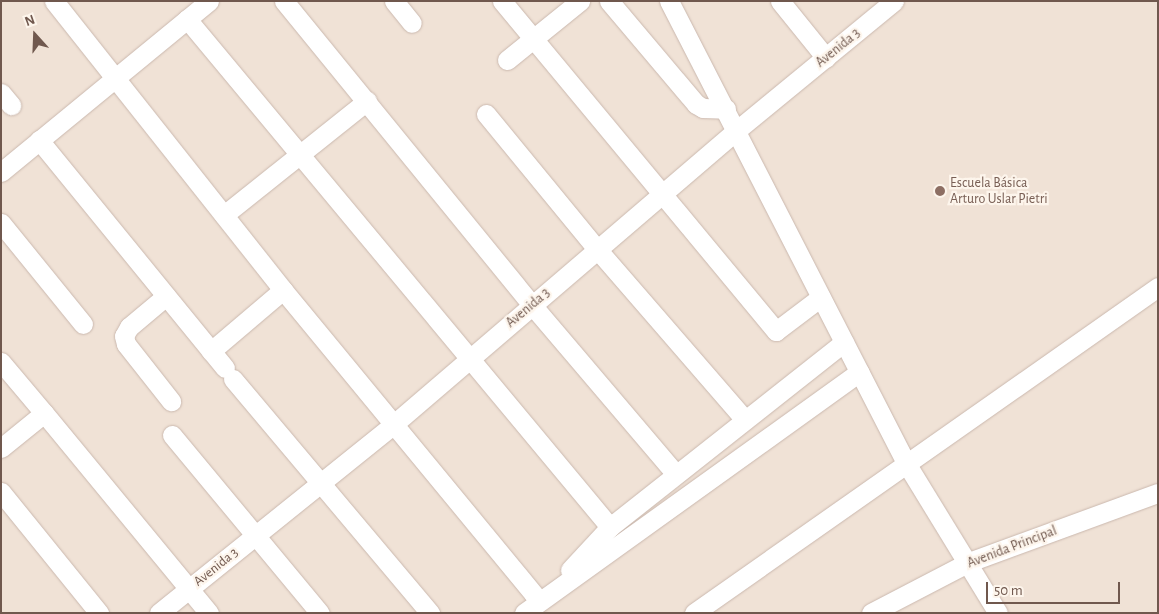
<!DOCTYPE html>
<html>
<head>
<meta charset="utf-8">
<style>
	body { margin:0 }
	#map { position:relative; width:1159px; height:614px; overflow:hidden; background:#faf1e6; font-family:"Alegreya Sans",sans-serif }
	div>[style] { position:absolute }
	.residential>* { inset:0; background:#f0e2d6; transform-origin:0 0 }
	.roads { filter:drop-shadow(0 0 1px #cab8ae) drop-shadow(0 0 1px #cab8ae) }
	.street>* { height:19px; margin:-9.5px; padding:0 9.5px; transform-origin:9.5px; border-radius:9.5px; background:#fff }
	.dots>* { width:14px; height:14px; translate:-50% -50%; box-sizing:border-box; border:2px solid #fdf5ec; border-radius:50% }
	span { translate:-50% -50%; white-space:nowrap; text-align:center; line-height:1.15; -webkit-text-stroke:4.5px #fdf5ec; paint-order:stroke }
	.street-label { font-size:14px; color:#70584e }
	.education-label { font-size:14px; color:#785e54 }
	.left { translate:0 -50%; text-align:left }
	.frame { position:absolute; inset:0; border:2px solid #70584e; pointer-events:none }
	.north { position:absolute; left:10px; top:10px; width:50px; height:50px; -webkit-text-stroke:4px #fdf5ec; paint-order:stroke; rotate:340deg; font-size:14px; font-weight:700; line-height:20px; text-align:center; color:#70584e }
	.north::after { content:''; display:block; margin:auto; width:18px; height:22px; background:#70584e; clip-path:polygon(50% 0,100% 100%,50% 72%,0 100%) }
	.scale { position:absolute; left:986px; top:582px; width:134px; height:22px; box-sizing:border-box; border:2px solid #70584e; border-top:0; padding-left:6px; font-size:15px; line-height:18px; white-space:nowrap; color:#70584e; -webkit-text-stroke:4px #fdf5ec; paint-order:stroke }
</style>
</head>
<body>
<div id="map">
	<div class="residential">
		<i style="left:1px;top:1px;width:1157px;height:612px"></i>
	</div>
	<div class="roads">
		<div class="street">
			<i style="left:54px;top:1px;width:369px;rotate:51.6deg"></i>
			<i style="left:283px;top:290px;width:403px;rotate:50.5deg"></i>
			<i style="left:284px;top:1px;width:392px;rotate:50.8deg"></i>
			<i style="left:532px;top:305px;width:222px;rotate:49.6deg"></i>
			<i style="left:394px;top:1px;width:28px;rotate:51deg"></i>
			<i style="left:502px;top:1px;width:429px;rotate:50.3deg"></i>
			<i style="left:776px;top:331px;width:56px;rotate:-37.1deg"></i>
			<i style="left:609px;top:1px;width:135px;rotate:49.8deg"></i>
			<i style="left:696px;top:104px;width:8px;rotate:30deg"></i>
			<i style="left:703px;top:108px;width:23px;rotate:2deg"></i>
			<i style="left:669px;top:1px;width:519px;rotate:62.84deg"></i>
			<i style="left:906px;top:463px;width:176px;rotate:58.5deg"></i>
			<i style="left:780px;top:1px;width:73px;rotate:51.1deg"></i>
			<i style="left:187px;top:19px;width:661px;rotate:50.22deg"></i>
			<i style="left:507px;top:60px;width:94px;rotate:-38.9deg"></i>
			<i style="left:1px;top:93px;width:16px;rotate:50deg"></i>
			<i style="left:486px;top:114px;width:175px;rotate:50.6deg"></i>
			<i style="left:597px;top:249px;width:226px;rotate:49.1deg"></i>
			<i style="left:39px;top:140px;width:294px;rotate:50.8deg"></i>
			<i style="left:1px;top:172px;width:269px;rotate:-39.4deg"></i>
			<i style="left:224px;top:215px;width:183px;rotate:-38.6deg"></i>
			<i style="left:1px;top:223px;width:130px;rotate:50.9deg"></i>
			<i style="left:166px;top:296px;width:48px;rotate:140deg"></i>
			<i style="left:129px;top:327px;width:10px;rotate:119deg"></i>
			<i style="left:124px;top:336px;width:8px;rotate:76deg"></i>
			<i style="left:126px;top:344px;width:73px;rotate:51.7deg"></i>
			<i style="left:211px;top:351px;width:94px;rotate:-40.3deg"></i>
			<i style="left:1px;top:362px;width:67px;rotate:49.9deg"></i>
			<i style="left:233px;top:379px;width:306px;rotate:49.9deg"></i>
			<i style="left:172px;top:435px;width:231px;rotate:50.3deg"></i>
			<i style="left:1px;top:448px;width:55px;rotate:-39.1deg"></i>
			<i style="left:44px;top:413px;width:259px;rotate:50.5deg"></i>
			<i style="left:1px;top:492px;width:156px;rotate:51deg"></i>
			<i style="left:570px;top:570px;width:59px;rotate:-47.1deg"></i>
			<i style="left:610px;top:527px;width:298px;rotate:-38.3deg"></i>
			<i style="left:159px;top:613px;width:303px;rotate:-38.8deg"></i>
			<i style="left:395px;top:423px;width:450px;rotate:-40.6deg"></i>
			<i style="left:737px;top:130px;width:203px;rotate:-39.4deg"></i>
			<i style="left:524px;top:613px;width:413px;rotate:-35.7deg"></i>
			<i style="left:694px;top:613px;width:567px;rotate:-35.09deg"></i>
			<i style="left:871px;top:613px;width:110px;rotate:-27.5deg"></i>
			<i style="left:969px;top:562px;width:201px;rotate:-20.1deg"></i>
		</div>
	</div>
	<div class="dots">
		<i style="left:940px;top:191px;background:#8d6e63"></i>
	</div>
	<div class="street-label">
		<span style="left:838px;top:48px;rotate:-39deg">Avenida 3</span>
		<span style="left:528px;top:308px;rotate:-40deg">Avenida 3</span>
		<span style="left:1012px;top:547px;rotate:-21deg">Avenida Principal</span>
		<span style="left:216px;top:567px;rotate:-39deg">Avenida 3</span>
	</div>
	<div class="education-label">
		<span class="left" style="left:950px;top:191px">Escuela Básica<br>Arturo Uslar Pietri</span>
	</div>
	<div class="frame"></div>
	<div class="north">N</div>
	<div class="scale">50 m</div>
</div>
</body>
</html>
